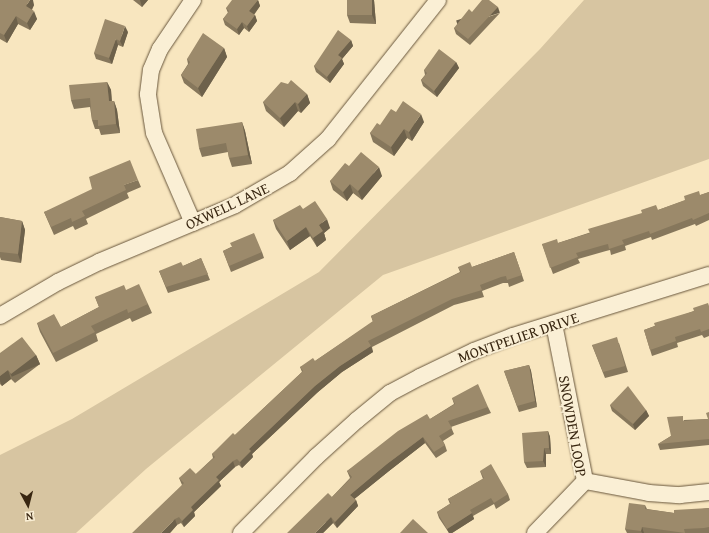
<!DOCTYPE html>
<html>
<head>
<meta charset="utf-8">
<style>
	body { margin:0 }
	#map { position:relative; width:709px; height:533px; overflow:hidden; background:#f8e6bf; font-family:"Gentium Book Plus",serif }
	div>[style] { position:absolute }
	.green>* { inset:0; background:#d7c5a1 }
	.roads { filter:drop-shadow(0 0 1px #68563c) drop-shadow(0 0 1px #68563c) }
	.minor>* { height:16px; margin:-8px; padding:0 8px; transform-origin:8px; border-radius:8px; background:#faefd5 }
	.wall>* { inset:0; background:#86775c }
	.shaded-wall>* { inset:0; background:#6d614b; transform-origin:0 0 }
	.building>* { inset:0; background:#9c8a6b; transform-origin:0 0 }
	span { translate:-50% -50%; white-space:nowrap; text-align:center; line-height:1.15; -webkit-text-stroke:4px #faefd5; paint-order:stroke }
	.street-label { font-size:15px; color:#382611 }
	.north { position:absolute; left:8px; top:485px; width:40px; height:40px; -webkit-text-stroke:3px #faefd5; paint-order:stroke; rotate:173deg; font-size:11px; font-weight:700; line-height:16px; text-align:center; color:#382611 }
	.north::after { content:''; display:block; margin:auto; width:14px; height:18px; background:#382611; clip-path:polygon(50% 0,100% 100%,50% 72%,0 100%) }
</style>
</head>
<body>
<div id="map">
	<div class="green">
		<i style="clip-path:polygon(584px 0,709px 0,709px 159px,383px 275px,146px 469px,76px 533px,0 533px,0 455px,72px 419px,319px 272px,540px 49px)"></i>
	</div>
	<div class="roads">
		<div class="minor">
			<i style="left:193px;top:223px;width:98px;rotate:-113.4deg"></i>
			<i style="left:154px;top:133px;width:39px;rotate:-99deg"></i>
			<i style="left:148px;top:94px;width:24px;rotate:-83deg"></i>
			<i style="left:151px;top:70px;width:23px;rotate:-67deg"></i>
			<i style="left:160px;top:49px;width:59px;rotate:-56deg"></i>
			<i style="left:0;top:316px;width:67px;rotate:-30.4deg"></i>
			<i style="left:58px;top:282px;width:46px;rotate:-26deg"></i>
			<i style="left:99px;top:262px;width:147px;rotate:-22.7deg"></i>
			<i style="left:235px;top:205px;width:64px;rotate:-30.2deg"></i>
			<i style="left:290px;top:173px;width:51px;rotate:-41.8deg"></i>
			<i style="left:328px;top:139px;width:177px;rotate:-51.6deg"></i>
			<i style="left:554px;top:324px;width:160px;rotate:78.8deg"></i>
			<i style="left:585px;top:481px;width:65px;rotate:10.6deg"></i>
			<i style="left:649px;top:493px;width:31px;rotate:4deg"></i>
			<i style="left:680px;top:495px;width:29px;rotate:-6deg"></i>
			<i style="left:241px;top:533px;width:107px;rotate:-45.4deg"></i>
			<i style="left:316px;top:457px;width:55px;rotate:-42.1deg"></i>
			<i style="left:357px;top:420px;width:43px;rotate:-39.3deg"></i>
			<i style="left:390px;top:393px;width:34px;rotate:-28deg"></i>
			<i style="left:420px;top:377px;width:60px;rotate:-25.7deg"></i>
			<i style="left:474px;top:351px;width:42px;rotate:-21deg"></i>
			<i style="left:513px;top:336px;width:205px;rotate:-17.3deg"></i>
			<i style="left:535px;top:533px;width:72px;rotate:-46.1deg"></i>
		</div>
	</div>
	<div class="wall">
		<i style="clip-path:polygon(0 0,34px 5px,32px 10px,37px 19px,30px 30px,18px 24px,7px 43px,0 39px)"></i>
		<i style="clip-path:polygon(133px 0,148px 0,142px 7px)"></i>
		<i style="clip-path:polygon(258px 0,260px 6px,254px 15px,255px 15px,257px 21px,249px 32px,244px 28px,239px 35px,225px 25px,223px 19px,228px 13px,226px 8px)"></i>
		<i style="clip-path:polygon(347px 0,374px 0,376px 24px,350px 23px,347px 15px)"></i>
		<i style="clip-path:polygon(500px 13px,470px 45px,456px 34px,454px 28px)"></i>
		<i style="clip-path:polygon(128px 32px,123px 47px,118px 45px,112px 64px,96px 59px,94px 53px)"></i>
		<i style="clip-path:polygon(351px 40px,353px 46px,342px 59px,344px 64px,330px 83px,316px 72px,314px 66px)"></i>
		<i style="clip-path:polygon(224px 48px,227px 57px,202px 97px,184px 83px,181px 75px,188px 64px,187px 59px)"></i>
		<i style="clip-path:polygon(456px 62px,459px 68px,437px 97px,423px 86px,421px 80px,425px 75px,424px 70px)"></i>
		<i style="clip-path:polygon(107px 82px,111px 90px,112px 101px,114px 101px,117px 110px,120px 133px,101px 135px,99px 129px,95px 129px,92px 120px,90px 107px,74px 109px,71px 100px)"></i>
		<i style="clip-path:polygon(307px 94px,310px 103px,301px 113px,298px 111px,284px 127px,266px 111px,263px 102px)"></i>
		<i style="clip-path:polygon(242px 122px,245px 131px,252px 164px,232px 167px,229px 158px,228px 152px,202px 157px,199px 148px)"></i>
		<i style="clip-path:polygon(424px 122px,412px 141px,407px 138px,394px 156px,373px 142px,370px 133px,380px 125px)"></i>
		<i style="clip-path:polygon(349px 166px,382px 176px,362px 200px,353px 193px,347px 201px,333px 190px,330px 181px)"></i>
		<i style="clip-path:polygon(138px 180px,141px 187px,127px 193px,129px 198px,86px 219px,88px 224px,75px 230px,73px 226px,54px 235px,44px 212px)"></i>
		<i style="clip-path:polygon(709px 192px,709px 220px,696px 226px,695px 224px,652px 240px,651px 237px,625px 246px,626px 250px,611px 255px,610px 250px,606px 251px,578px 259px,580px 263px,553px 274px,542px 244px,558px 243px,658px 210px)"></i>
		<i style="clip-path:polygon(303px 209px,330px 228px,324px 233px,326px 240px,317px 247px,310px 236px,290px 250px,276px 229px,273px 220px)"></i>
		<i style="clip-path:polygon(0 217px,22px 221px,25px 230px,21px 263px,1px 260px,0 257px)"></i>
		<i style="clip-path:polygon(231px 247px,262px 252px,264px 258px,231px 272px,223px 251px)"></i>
		<i style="clip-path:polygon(514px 252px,524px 281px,509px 287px,508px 283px,503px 283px,482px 291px,484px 297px,454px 305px,372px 347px,373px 352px,342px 372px,318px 392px,252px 454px,253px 457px,242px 468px,239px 465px,235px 467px,219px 482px,221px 486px,194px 512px,195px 516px,184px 527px,181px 523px,177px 525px,170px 533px,182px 485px,179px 478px,196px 474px,213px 458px,212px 454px,235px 435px,302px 372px,300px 367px,315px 361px,373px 322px,371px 316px,460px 272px,458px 267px,472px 267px)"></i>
		<i style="clip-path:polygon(201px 258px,210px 280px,168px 293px,159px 271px,183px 266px)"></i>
		<i style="clip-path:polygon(126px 290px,148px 304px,152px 313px,132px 322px,130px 318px,96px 334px,98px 341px,56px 362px,40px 332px,37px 323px,61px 327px,99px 307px,95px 297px)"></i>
		<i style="clip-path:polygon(709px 306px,709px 336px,704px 338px,702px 335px,677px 343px,678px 347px,652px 356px,644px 330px,694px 311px)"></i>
		<i style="clip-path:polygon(619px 343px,628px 372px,605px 378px,592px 345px)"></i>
		<i style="clip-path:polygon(0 353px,36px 355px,40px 364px,15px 383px,11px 379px,2px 386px,0 384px)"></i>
		<i style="clip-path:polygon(529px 365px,531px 371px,537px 407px,519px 412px,504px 371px)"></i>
		<i style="clip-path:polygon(452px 398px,488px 407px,491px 413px,451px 427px,454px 434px,443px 441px,445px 445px,447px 451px,436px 458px,425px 443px,389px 471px,354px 499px,356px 500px,358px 506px,337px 528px,333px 523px,323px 533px,332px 497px,350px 478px,347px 471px,430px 419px,454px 404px)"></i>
		<i style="clip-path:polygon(610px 405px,646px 410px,649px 416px,635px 430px,612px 411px)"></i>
		<i style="clip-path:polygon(709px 412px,709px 445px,660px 450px,658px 444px,671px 436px,684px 420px,708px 419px)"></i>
		<i style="clip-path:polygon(548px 431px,550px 437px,551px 454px,546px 454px,546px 467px,527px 468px,524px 462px)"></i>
		<i style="clip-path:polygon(480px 471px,508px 494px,510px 500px,496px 509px,494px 504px,473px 516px,474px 519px,452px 533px,449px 533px,439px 518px,437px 512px,450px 504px,448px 499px,483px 479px)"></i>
		<i style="clip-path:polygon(645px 505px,647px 509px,674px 513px,709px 508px,709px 533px,627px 533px,625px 529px)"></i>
	</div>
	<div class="shaded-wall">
		<i style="clip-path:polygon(30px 0,33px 0,34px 5px,29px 14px,26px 6px)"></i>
		<i style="clip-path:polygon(140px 0,148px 0,142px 7px)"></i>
		<i style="clip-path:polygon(258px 0,260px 6px,252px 17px,249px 11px)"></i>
		<i style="clip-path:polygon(372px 0,374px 0,376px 24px,372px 15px)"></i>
		<i style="left:498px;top:7px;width:6px;height:44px;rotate:72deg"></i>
		<i style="clip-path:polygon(34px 11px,37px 19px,30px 30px,27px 23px)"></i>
		<i style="clip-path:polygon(255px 15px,257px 21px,249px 32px,247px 26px)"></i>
		<i style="clip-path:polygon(16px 16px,18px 24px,7px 43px,4px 35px)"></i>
		<i style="clip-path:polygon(242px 22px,244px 28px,239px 35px,237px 29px)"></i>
		<i style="clip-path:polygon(125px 26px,128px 32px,123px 47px,120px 41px)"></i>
		<i style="clip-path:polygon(116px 39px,118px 45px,112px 64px,109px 58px)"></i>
		<i style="clip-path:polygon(351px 40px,353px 46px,342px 59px,344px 64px,330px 83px,327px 77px,338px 55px)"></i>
		<i style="clip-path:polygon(224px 48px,227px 57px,202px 97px,198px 88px)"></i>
		<i style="clip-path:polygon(456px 62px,459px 68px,437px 97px,434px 91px)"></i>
		<i style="clip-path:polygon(107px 82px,111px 90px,112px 110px,109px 101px)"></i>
		<i style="clip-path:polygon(307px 94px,310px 103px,301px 113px,298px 104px)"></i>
		<i style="clip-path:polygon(114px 101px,117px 110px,120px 133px,116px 124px)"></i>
		<i style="clip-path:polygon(295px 102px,298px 111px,284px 127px,280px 118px)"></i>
		<i style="clip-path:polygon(421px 114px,424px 122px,412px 141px,409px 132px)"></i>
		<i style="clip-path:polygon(242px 122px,245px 131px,252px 164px,248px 155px)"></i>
		<i style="clip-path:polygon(404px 129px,407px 138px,394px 156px,391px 147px)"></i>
		<i style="clip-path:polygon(379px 167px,382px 176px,362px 200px,358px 191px)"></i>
		<i style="clip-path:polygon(350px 184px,353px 193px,347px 201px,343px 192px)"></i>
		<i style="clip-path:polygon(327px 219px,330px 228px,324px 233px,326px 240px,317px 247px,313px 238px,319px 225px)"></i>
		<i style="clip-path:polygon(22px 221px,25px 230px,21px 263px,18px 254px)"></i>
		<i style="clip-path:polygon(306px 227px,310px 236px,290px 250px,287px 241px)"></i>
		<i style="clip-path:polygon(371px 346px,373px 352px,342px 372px,318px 392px,252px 454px,253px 457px,242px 468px,240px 462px,249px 449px,315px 386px,340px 366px)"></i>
		<i style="left:36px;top:355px;width:10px;height:31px;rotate:66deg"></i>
		<i style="clip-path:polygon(529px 365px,531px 371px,537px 407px,535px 401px)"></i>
		<i style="clip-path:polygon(8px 370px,11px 379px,2px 386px,0 381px,0 376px)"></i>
		<i style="clip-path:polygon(646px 410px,649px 416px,635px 430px,633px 424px)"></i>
		<i style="clip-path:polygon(548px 431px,550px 437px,551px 454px,549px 448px)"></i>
		<i style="clip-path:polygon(423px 437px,425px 443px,389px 471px,352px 501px,350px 495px,387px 464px)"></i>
		<i style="clip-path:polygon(544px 448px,546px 454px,546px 467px,543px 461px)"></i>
		<i style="clip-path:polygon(233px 461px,235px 467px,219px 482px,221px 486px,194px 512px,195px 516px,184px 527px,182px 521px,191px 507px,216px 477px)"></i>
		<i style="clip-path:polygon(356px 500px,358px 506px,337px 528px,335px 522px)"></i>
		<i style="clip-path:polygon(472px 513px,474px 519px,452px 533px,449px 533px,447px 529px)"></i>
		<i style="clip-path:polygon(331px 517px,333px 523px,323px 533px,315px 533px)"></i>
		<i style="clip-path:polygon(175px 519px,177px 525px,170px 533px,161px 533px)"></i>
		<i style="clip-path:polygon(642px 527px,644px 533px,642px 533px,641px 531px)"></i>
	</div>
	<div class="building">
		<i style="clip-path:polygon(0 0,30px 0,26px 6px,34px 11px,27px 23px,16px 16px,4px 35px,0 33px)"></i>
		<i style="clip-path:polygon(232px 0,258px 0,249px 11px,255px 15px,247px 26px,242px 22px,237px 29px,223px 19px,229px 11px,226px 8px)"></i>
		<i style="left:347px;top:0;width:25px;height:15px"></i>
		<i style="clip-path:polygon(482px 0,489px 0,498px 7px,468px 39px,454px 28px,469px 9px,472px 12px)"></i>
		<i style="clip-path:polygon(105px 19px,125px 26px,120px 41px,116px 39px,109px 58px,94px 53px)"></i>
		<i style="clip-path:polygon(338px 30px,351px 40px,338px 55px,342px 58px,327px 77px,314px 66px)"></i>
		<i style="clip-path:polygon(203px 33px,224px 48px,198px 88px,181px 75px,190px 62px,187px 59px)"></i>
		<i style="clip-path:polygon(439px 49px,456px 62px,434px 91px,421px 80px,427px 73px,424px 70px)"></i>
		<i style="clip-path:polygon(291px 80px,307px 94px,298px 104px,295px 102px,280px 118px,263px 102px,281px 82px,288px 84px)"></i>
		<i style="clip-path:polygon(107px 82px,109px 101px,114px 101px,116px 124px,98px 126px,98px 120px,92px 120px,90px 98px,71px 100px,69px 85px)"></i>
		<i style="clip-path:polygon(403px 101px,421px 114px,409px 132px,404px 129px,391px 147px,370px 133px,377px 123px,380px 125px,391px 109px,396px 112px)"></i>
		<i style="clip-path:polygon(242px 122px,248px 155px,229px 158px,226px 143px,199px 148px,196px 129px)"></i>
		<i style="clip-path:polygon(361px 152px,379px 167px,358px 191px,350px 184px,343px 192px,330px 181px,345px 163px,349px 166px)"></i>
		<i style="clip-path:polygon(130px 160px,138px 180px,124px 185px,126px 190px,82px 211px,85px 216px,72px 222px,71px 218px,51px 227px,44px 212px,92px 189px,89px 177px)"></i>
		<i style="clip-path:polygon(699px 191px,700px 195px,709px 192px,709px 213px,693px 220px,692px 218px,650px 234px,649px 231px,622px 240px,624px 244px,609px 249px,608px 244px,604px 245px,576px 253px,578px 257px,550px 268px,542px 244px,557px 239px,558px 243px,590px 233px,588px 229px,642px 213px,641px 210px,656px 205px,658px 210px,685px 200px,684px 196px)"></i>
		<i style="clip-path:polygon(315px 201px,327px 219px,319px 225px,323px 231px,313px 238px,306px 227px,287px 241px,273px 220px,300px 205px,303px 209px)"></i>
		<i style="clip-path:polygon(0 217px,22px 221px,18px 254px,0 252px)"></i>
		<i style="clip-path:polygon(254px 233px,262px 252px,229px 266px,223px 251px,232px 247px,230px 243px)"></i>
		<i style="clip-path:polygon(514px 252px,522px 275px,507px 280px,506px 276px,501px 277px,480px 285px,482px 290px,452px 299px,368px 341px,371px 346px,340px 366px,315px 386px,249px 449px,251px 451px,240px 462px,237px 459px,233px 461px,216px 477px,219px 480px,191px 507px,193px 510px,182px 521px,179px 517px,175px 519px,161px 533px,132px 533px,184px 483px,179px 478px,190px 468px,196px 474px,215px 457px,212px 454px,233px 433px,235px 435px,303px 371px,300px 367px,313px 358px,315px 361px,373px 321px,371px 316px,461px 272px,458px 267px,470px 262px,472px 267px)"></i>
		<i style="clip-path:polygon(201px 258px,208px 274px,166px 287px,159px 271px,181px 262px,183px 266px)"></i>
		<i style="clip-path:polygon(139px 284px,148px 304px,128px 313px,127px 309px,91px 326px,95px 332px,53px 353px,37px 323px,54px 314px,61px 327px,99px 307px,95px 297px,124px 285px,126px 290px)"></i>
		<i style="clip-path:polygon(708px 303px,709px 306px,709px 329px,701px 332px,700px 329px,675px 337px,676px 341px,650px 350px,644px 330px,655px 326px,654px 323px,694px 311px,693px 308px)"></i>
		<i style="clip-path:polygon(22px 337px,36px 355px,11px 374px,8px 370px,0 376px,0 353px)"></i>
		<i style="clip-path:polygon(617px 337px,625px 366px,603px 372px,592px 345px)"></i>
		<i style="clip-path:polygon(529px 365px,535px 401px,517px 406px,504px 371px)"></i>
		<i style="clip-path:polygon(478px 384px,488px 407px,448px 421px,452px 428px,439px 436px,445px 445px,434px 452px,423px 437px,387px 464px,350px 495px,356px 500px,335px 522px,331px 517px,315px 533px,287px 533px,328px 493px,332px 497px,352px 477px,347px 471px,398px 431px,427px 414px,430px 419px,455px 404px,452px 398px)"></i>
		<i style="clip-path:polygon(628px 386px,646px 410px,633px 424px,610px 405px)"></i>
		<i style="clip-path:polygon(709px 412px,709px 439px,658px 444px,671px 436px,667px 417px,683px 416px,683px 421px,708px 419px,706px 413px)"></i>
		<i style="clip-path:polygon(548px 431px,549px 448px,544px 448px,543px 461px,524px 462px,522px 433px)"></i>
		<i style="clip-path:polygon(491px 464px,508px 494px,494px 503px,491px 498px,470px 510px,472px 513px,447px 529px,437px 512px,451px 503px,448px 499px,484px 478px,480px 471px)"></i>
		<i style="clip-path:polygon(629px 503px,645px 505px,645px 509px,674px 513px,674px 510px,709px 508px,709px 527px,704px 528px,684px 529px,685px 533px,642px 527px,641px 531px,625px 529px)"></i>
		<i style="clip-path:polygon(413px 519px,428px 533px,400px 533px)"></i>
	</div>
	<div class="street-label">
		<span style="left:227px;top:206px;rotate:-25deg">OXWELL LANE</span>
		<span style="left:518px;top:337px;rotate:-19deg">MONTPELIER DRIVE</span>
		<span style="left:573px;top:426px;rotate:80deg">SNOWDEN LOOP</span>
	</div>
	<div class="north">N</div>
</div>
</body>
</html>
